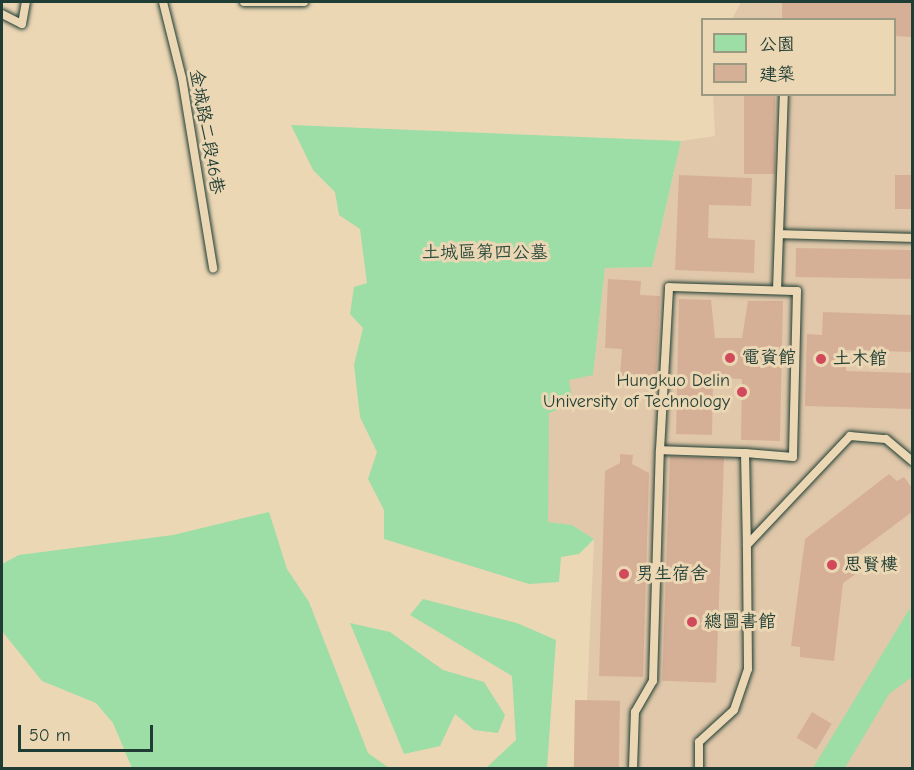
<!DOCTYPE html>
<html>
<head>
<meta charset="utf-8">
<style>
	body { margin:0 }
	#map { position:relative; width:914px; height:770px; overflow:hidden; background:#ecd7b5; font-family:"Comic Neue","LXGW WenKai TC",sans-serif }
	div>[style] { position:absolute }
	.built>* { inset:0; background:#e1c8aa }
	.green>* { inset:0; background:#9ddda6 }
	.building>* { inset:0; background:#d6b096; transform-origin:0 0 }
	.roads { filter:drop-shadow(0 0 2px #1f3d34) drop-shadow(0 0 2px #1f3d34) }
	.lane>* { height:8px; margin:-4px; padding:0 4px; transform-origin:4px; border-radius:4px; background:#ecd7b5 }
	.dots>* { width:16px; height:16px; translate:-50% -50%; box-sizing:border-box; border:3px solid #ecd7b5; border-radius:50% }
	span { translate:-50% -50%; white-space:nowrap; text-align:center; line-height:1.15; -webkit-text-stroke:6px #ecd7b5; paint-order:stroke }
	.street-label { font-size:18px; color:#1f3d34 }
	.park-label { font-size:18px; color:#2c4d3f }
	.poi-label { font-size:18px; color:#1f3d34 }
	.left { translate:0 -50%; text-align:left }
	.right { translate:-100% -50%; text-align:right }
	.frame { position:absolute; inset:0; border:3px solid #1f3d34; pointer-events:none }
	.legend { position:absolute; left:701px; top:18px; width:195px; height:78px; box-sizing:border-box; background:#ecd7b5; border:2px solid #9a9981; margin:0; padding:8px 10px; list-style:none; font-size:18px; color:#1f3d34 }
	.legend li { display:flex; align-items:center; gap:12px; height:30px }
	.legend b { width:30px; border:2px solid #9a9981 }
	.scale { position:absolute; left:18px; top:725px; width:135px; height:27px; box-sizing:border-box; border:3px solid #1f3d34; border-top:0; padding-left:8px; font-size:18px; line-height:21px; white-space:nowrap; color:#1f3d34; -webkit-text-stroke:4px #ecd7b5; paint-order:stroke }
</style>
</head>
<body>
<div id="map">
	<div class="built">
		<i style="clip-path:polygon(741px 2px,912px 2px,912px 768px,584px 768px,594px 539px,572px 525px,548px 522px,546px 454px,549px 413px,569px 380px,593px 374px,605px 268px,652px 267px,681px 141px,715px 136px,713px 95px,894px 94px,894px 20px,732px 19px)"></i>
	</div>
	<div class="green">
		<i style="clip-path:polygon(291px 125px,681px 141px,652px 267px,605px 268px,593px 375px,569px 380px,573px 404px,549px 413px,548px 522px,572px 525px,594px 539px,579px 554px,561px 557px,559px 582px,529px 584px,384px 539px,384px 510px,368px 479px,377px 452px,360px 417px,354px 365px,363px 328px,350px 314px,354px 287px,367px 283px,360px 229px,339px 215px,335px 192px,313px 170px)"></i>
		<i style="clip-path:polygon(269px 512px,287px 569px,309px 602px,368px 753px,389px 768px,132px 768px,113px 723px,96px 703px,42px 681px,2px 631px,2px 564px,19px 555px,173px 535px)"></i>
		<i style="clip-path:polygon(423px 599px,517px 623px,556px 640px,547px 768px,486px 768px,516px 740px,512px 676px,410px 615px)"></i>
		<i style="clip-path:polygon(910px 608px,912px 677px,889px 694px,845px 768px,813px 768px)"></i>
		<i style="clip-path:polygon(350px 623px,390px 632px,443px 670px,484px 682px,505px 715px,498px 733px,474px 730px,455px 714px,440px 746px,404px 754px)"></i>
	</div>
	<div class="building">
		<i style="clip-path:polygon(782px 2px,912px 2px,912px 37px,894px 36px,894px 20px,782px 20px)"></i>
		<i style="left:744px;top:94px;width:31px;height:80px"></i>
		<i style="clip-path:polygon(679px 175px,752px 178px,751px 206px,709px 205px,708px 238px,755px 240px,754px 273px,675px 270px)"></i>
		<i style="left:895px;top:175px;width:17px;height:34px"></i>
		<i style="left:796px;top:248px;width:116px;height:29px;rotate:1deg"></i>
		<i style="clip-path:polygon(608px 279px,641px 281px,640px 295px,660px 296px,656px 378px,620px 376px,622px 349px,605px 348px)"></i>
		<i style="clip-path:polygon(679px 299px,711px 300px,715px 338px,742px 338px,748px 301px,783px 301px,780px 441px,741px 440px,742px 379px,718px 378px,713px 385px,712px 435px,676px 434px)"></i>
		<i style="clip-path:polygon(823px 312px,912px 315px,912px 352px,845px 350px,836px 353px,835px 365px,846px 365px,846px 371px,912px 373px,912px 409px,805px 406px,807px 334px,822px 335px)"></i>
		<i style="clip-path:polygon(620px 454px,633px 455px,632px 464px,649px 473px,643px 677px,599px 676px,605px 471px,620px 463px)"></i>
		<i style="left:670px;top:456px;width:54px;height:225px;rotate:2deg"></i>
		<i style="clip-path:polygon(889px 474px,897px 481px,904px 477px,912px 488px,912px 512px,857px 553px,863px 569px,843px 583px,834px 661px,800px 657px,800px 647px,791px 646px,805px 539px)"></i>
		<i style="left:575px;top:700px;width:45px;height:68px;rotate:1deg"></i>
		<i style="left:812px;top:712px;width:23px;height:30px;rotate:31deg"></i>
	</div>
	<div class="roads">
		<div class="lane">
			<i style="left:163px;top:2px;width:78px;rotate:76deg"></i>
			<i style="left:182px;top:78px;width:193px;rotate:80.7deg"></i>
			<i style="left:244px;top:2px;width:60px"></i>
			<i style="left:2px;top:14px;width:22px;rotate:27deg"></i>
			<i style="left:22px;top:24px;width:22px;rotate:-80deg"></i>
			<i style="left:779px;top:234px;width:133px;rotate:1.7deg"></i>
			<i style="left:777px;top:290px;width:196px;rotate:-88deg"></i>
			<i style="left:745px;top:453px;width:85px;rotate:-178deg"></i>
			<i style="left:660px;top:450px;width:163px;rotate:-86.8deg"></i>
			<i style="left:669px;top:287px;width:128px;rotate:1.8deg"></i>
			<i style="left:797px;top:291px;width:166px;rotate:91.4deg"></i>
			<i style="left:793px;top:457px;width:48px;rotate:-175.2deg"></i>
			<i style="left:745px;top:453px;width:92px;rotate:88.8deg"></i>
			<i style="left:633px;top:768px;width:56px;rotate:-88deg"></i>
			<i style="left:635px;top:712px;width:36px;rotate:-60deg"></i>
			<i style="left:653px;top:681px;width:231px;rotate:-88.3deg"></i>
			<i style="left:699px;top:768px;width:26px;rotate:-90deg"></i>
			<i style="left:699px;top:742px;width:47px;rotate:-42.4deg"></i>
			<i style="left:734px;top:710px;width:43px;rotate:-71.1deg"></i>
			<i style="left:748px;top:669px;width:124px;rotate:-90.5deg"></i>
			<i style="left:747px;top:545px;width:150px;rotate:-46.6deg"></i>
			<i style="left:850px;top:436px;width:36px;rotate:5deg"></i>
			<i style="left:886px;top:439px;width:34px;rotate:40deg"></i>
		</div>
	</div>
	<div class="dots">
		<i style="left:730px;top:358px;background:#d1495b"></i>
		<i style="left:821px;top:359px;background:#d1495b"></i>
		<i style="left:742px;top:392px;background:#d1495b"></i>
		<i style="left:832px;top:565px;background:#d1495b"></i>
		<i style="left:624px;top:574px;background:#d1495b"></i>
		<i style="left:692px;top:622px;background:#d1495b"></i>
	</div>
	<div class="street-label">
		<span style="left:206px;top:132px;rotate:80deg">金城路二段46巷</span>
	</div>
	<div class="park-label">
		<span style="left:485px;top:253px">土城區第四公墓</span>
	</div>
	<div class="poi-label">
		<span class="left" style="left:742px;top:358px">電資館</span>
		<span class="left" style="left:833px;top:359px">土木館</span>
		<span class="right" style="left:730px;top:392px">Hungkuo Delin<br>University of Technology</span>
		<span class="left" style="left:844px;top:565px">思賢樓</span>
		<span class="left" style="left:636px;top:574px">男生宿舍</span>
		<span class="left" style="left:704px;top:622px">總圖書館</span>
	</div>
	<div class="frame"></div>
	<ul class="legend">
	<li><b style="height:16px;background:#9ddda6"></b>公園</li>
	<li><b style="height:16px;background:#d6b096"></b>建築</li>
	</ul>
	<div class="scale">50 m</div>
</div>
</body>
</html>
